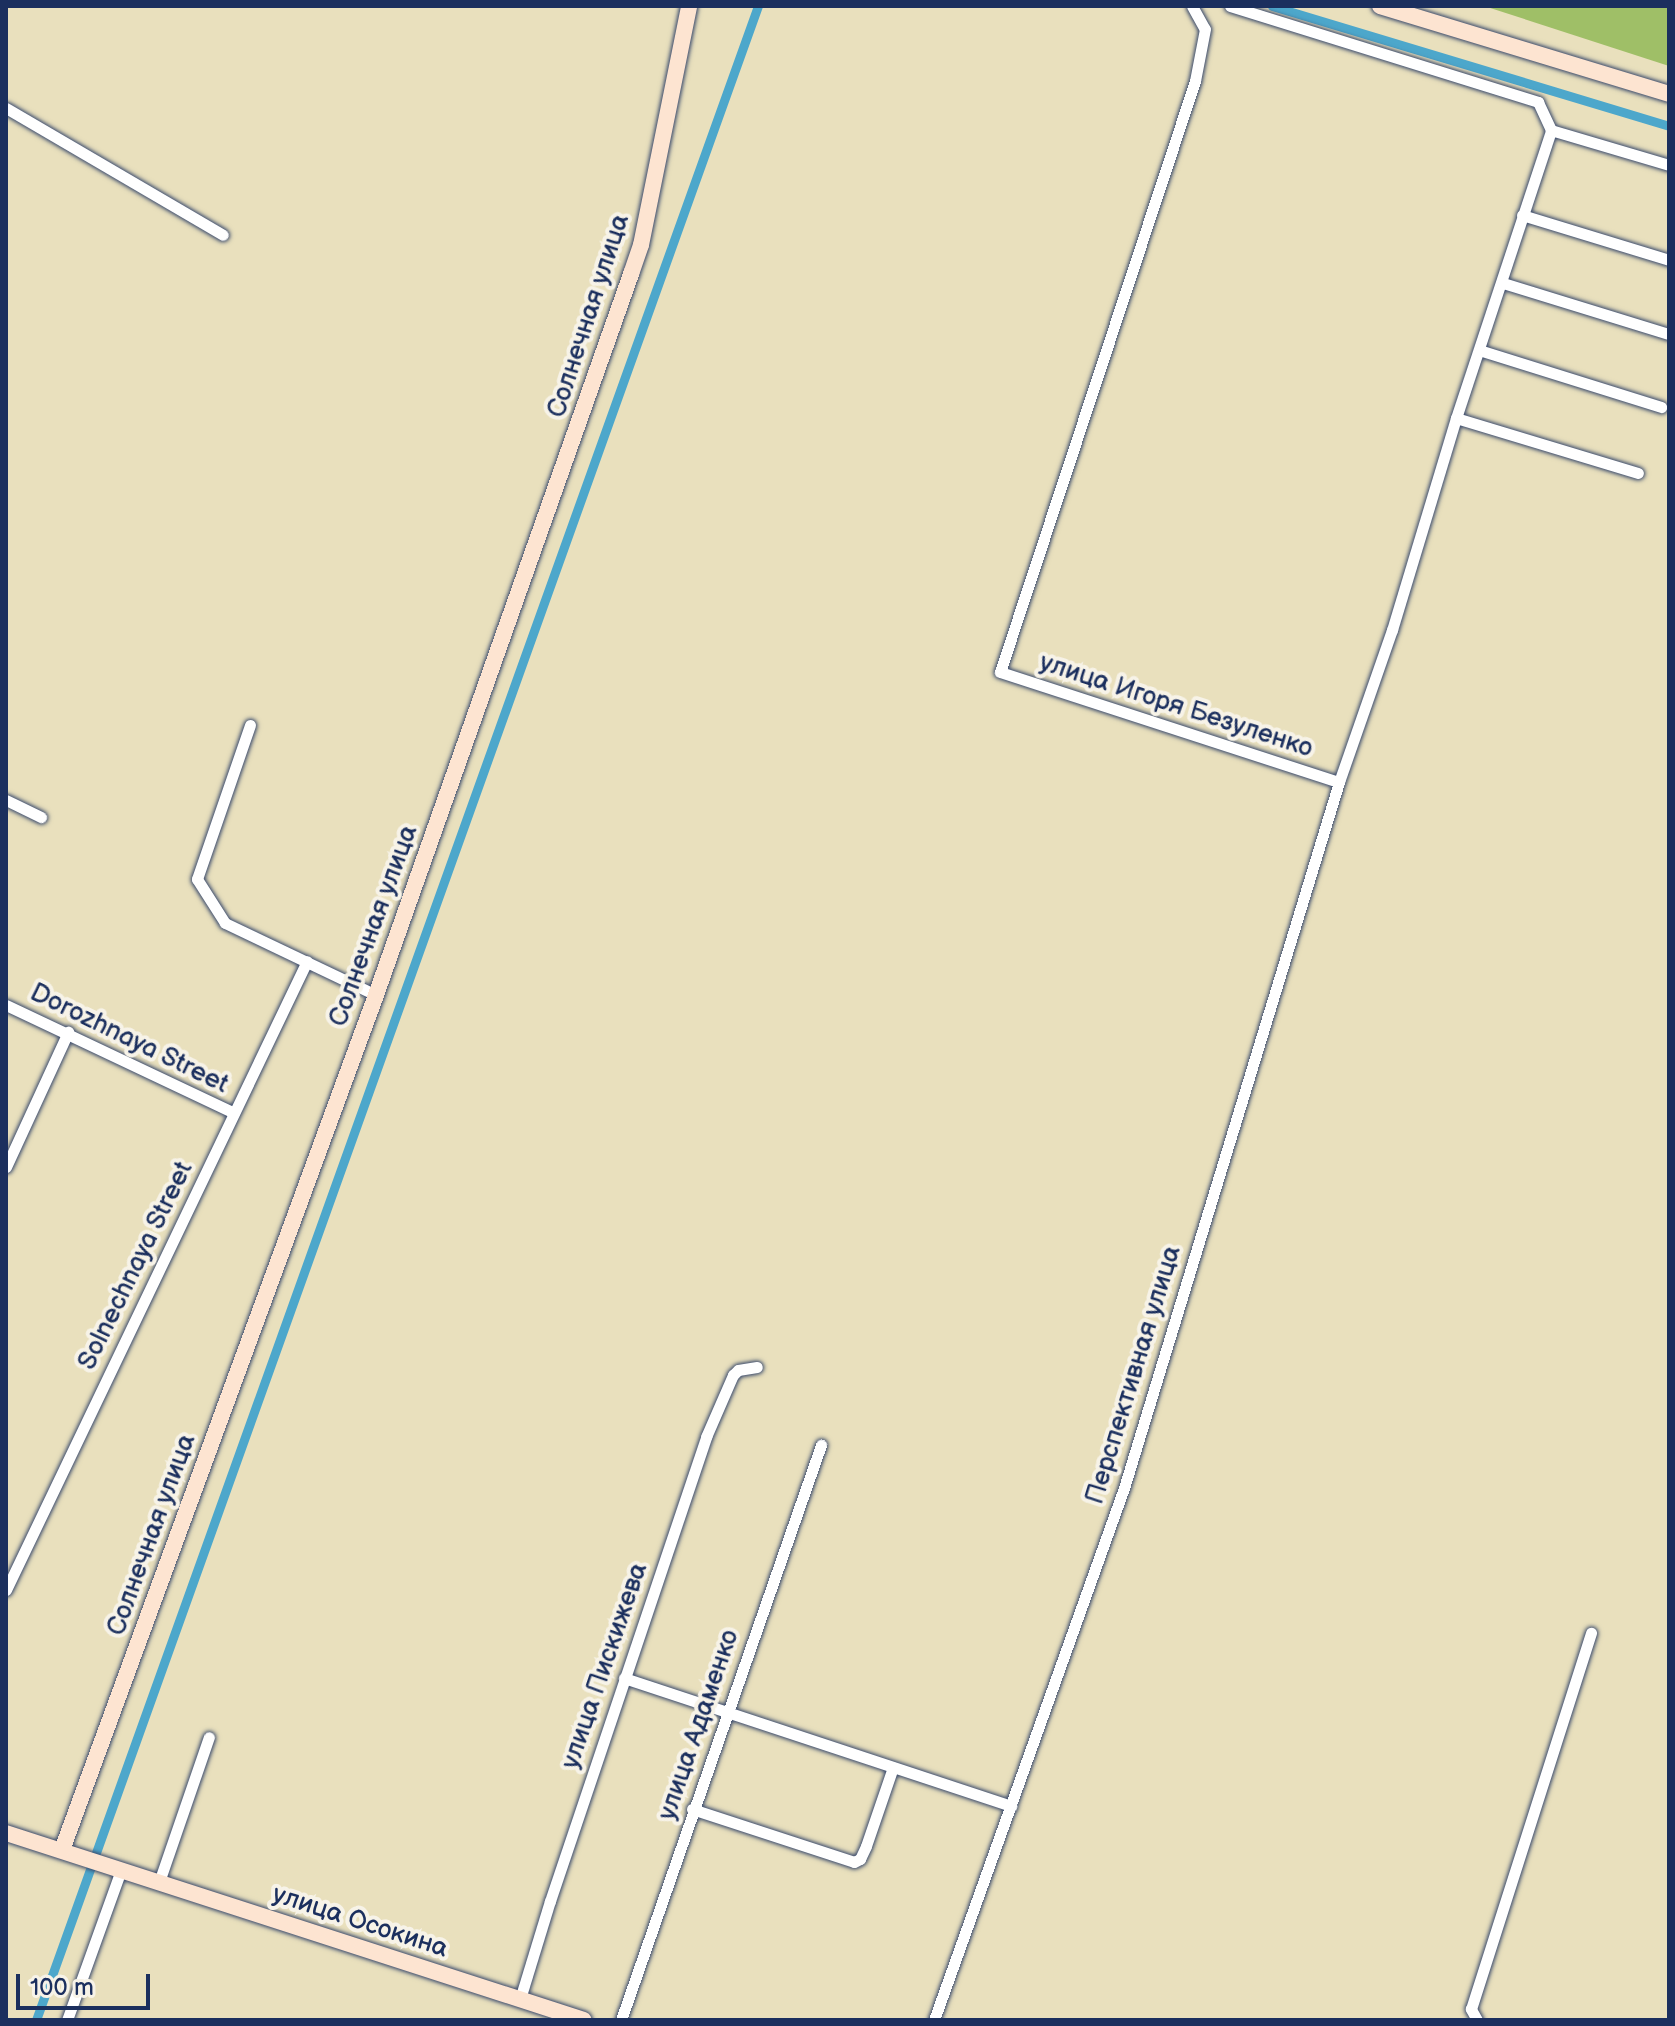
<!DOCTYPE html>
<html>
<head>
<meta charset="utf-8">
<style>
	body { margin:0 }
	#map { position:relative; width:1675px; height:2026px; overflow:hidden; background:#e9e0bd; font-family:"Balsamiq Sans",sans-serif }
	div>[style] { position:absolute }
	.green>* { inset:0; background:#9fbf67 }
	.canal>* { height:9px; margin:-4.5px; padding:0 4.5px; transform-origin:4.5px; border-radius:4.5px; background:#4da7cb }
	.roads { filter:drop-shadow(0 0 2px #3a4a6c) drop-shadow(0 0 2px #3a4a6c) }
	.street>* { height:11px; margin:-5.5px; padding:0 5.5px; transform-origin:5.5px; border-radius:5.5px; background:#fff }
	.secondary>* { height:16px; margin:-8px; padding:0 8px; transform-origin:8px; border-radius:8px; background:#fde4d1 }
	span { translate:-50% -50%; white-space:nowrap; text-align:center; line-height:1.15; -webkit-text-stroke:8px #f7f3e8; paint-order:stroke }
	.street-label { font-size:26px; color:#1b2f5e }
	.frame { position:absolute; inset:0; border:8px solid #1b2f5e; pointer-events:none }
	.scale { position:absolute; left:16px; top:1974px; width:134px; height:36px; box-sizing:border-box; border:4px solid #1b2f5e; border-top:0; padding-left:10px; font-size:24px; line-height:28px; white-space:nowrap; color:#1b2f5e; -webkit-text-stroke:6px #f7f3e8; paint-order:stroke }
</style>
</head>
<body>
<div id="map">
	<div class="green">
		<i style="clip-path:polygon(1484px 6px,1669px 6px,1669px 66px)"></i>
	</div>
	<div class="canal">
		<i style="left:1272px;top:6px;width:415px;rotate:16.8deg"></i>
		<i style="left:36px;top:2020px;width:2140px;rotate:-70.28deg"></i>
	</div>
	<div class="roads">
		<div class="street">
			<i style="left:1192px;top:6px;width:26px;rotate:61deg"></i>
			<i style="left:1205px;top:29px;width:53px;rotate:100.9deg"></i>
			<i style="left:1195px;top:81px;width:622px;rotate:108.26deg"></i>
			<i style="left:1000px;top:672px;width:356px;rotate:18deg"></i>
			<i style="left:1230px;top:6px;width:323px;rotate:17.3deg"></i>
			<i style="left:1538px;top:102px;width:31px;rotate:65deg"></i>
			<i style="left:6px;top:108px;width:251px;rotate:30.3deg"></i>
			<i style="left:1522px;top:215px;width:154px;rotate:17deg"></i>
			<i style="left:1503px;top:283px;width:174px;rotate:17.1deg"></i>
			<i style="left:1479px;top:350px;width:191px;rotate:17.4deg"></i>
			<i style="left:1456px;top:418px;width:190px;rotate:16.8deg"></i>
			<i style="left:250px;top:725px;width:163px;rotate:109deg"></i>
			<i style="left:197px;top:879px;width:52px;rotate:57.5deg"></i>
			<i style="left:225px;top:923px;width:167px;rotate:25.5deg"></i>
			<i style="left:6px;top:800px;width:39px;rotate:26deg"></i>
			<i style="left:6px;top:1005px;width:252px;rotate:25.3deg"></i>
			<i style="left:6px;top:1167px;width:149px;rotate:-65.3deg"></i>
			<i style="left:6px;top:1590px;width:697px;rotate:-64.43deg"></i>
			<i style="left:624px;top:1678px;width:408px;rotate:18.3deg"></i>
			<i style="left:692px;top:1809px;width:170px;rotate:18.1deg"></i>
			<i style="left:854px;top:1862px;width:7px;rotate:-27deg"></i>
			<i style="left:860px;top:1859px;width:14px;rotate:-65deg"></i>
			<i style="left:866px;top:1846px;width:83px;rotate:-71.1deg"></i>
			<i style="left:159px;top:1882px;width:153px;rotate:-71deg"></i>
			<i style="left:520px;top:1999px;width:102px;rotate:-73deg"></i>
			<i style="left:550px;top:1901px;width:490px;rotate:-71.4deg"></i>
			<i style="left:706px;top:1437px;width:68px;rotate:-66.5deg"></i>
			<i style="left:733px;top:1375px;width:7px;rotate:-45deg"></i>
			<i style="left:738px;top:1370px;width:19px;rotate:-9deg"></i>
			<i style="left:67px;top:2020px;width:159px;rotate:-70.2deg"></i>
			<i style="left:621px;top:2020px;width:609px;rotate:-70.82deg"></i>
			<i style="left:934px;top:2020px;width:565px;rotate:-70.35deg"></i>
			<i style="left:1124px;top:1488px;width:738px;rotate:-73.06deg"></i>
			<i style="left:1339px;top:782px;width:161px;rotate:-70.8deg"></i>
			<i style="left:1392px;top:630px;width:221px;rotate:-73.2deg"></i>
			<i style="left:1456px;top:418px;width:303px;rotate:-71.7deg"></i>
			<i style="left:1551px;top:130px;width:123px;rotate:16.5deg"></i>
			<i style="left:1477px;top:2020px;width:13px;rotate:-119deg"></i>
			<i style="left:1471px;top:2009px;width:395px;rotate:-72.3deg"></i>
		</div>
		<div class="secondary">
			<i style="left:1380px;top:6px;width:302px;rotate:16.9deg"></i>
			<i style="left:6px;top:1833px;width:607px;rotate:17.93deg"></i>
			<i style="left:62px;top:1850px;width:911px;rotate:-69.83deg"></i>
			<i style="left:376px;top:995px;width:765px;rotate:-70.52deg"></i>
			<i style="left:631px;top:274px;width:31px;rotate:-71deg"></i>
			<i style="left:641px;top:245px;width:244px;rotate:-78.6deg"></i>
		</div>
	</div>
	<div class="street-label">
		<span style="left:589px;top:316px;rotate:-72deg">Солнечная улица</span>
		<span style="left:1176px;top:706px;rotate:18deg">улица Игоря Безуленко</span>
		<span style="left:374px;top:926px;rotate:-70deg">Солнечная улица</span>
		<span style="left:129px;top:1039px;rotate:26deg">Dorozhnaya Street</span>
		<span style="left:136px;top:1266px;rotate:-64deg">Solnechnaya Street</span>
		<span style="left:1134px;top:1375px;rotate:-73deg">Перспективная улица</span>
		<span style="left:152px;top:1535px;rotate:-70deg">Солнечная улица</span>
		<span style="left:605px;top:1666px;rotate:-71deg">улица Пискижева</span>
		<span style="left:699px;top:1725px;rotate:-71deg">улица Адаменко</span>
		<span style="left:360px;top:1922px;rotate:18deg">улица Осокина</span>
	</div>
	<div class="frame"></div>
	<div class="scale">100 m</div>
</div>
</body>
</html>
